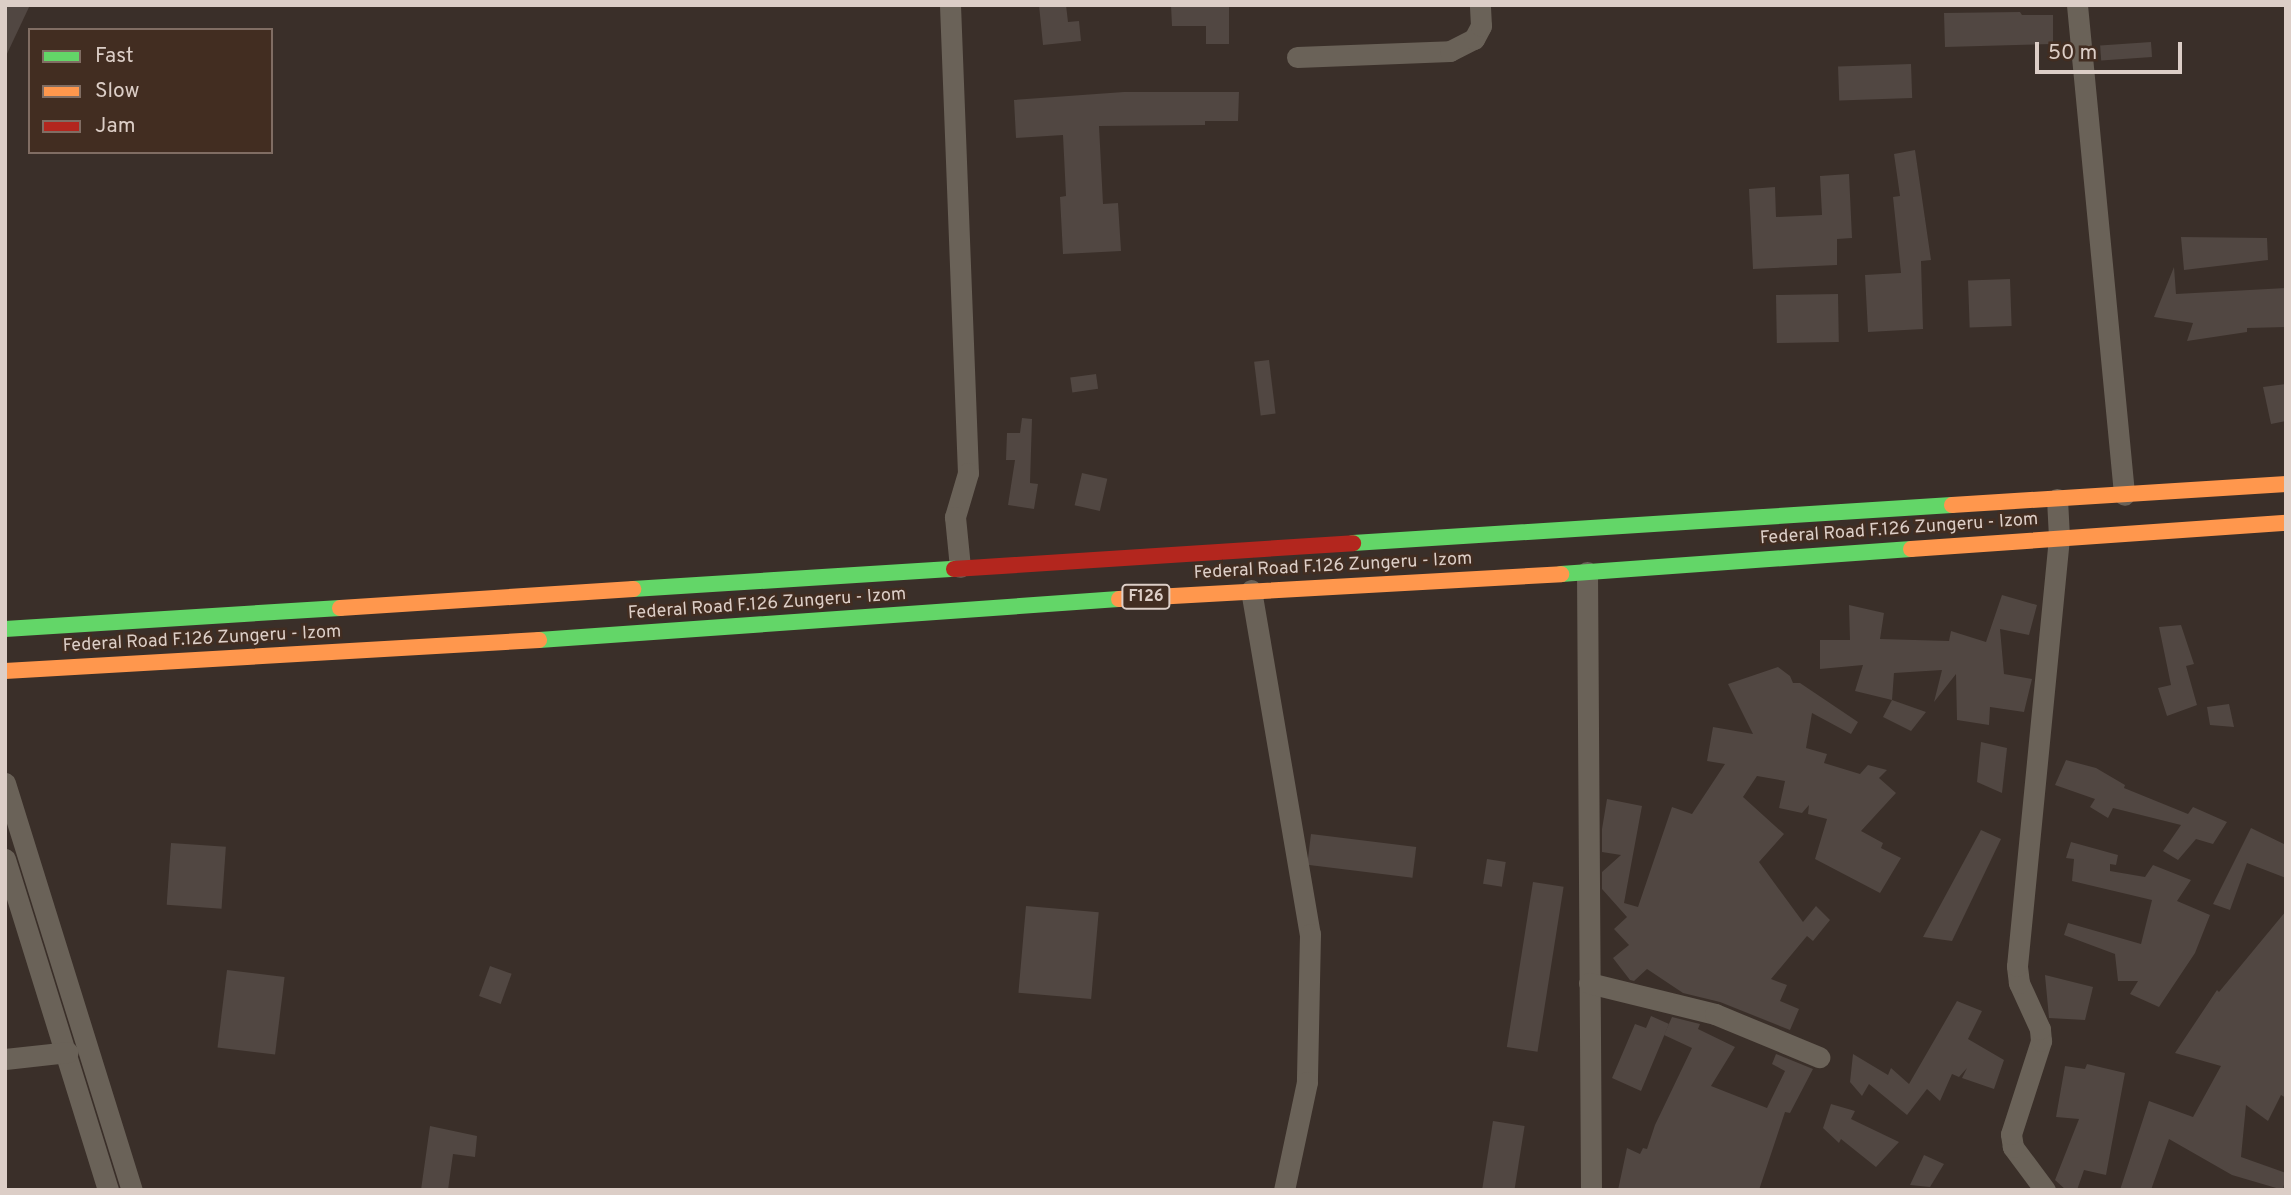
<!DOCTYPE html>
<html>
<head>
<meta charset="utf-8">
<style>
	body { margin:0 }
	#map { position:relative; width:2291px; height:1195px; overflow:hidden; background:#3a2f29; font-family:Overpass,sans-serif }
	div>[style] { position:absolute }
	.building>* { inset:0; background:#514742; transform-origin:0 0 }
	.street>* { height:21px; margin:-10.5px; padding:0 10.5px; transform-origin:10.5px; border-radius:10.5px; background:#6a6258 }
	.fast>* { height:16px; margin:-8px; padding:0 8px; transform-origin:8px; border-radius:8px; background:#63d668 }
	.slow>* { height:16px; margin:-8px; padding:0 8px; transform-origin:8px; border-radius:8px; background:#ff974d }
	.jam>* { height:16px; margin:-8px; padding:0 8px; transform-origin:8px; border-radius:8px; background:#b3261e }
	span { translate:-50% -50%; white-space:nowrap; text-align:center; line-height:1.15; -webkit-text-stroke:5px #422d21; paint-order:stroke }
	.shield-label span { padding:2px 5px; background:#422d21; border:2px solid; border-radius:5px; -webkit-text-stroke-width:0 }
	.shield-label { font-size:16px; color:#dccec7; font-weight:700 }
	.street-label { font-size:18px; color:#dccec7 }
	.frame { position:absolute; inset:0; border:7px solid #dccec7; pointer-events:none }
	.legend { position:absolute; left:28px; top:28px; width:245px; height:126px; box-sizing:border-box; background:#422d21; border:2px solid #806d63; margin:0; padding:9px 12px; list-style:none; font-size:21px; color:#dccec7 }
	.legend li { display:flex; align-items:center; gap:14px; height:35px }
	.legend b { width:35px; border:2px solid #806d63 }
	.scale { position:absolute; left:2035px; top:42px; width:147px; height:32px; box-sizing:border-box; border:4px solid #dccec7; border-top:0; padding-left:9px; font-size:21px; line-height:24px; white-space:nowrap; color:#dccec7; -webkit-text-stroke:5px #422d21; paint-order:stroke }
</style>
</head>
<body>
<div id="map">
	<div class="building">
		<i style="clip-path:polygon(5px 5px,30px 5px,5px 58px)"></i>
		<i style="clip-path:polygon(1039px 5px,1066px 5px,1068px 22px,1079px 21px,1081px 41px,1043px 45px)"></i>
		<i style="clip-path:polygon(1171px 5px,1229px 5px,1229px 44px,1206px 44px,1206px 26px,1172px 26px)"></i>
		<i style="clip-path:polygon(2020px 12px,2022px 15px,2053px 15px,2053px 44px,1945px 47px,1944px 13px)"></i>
		<i style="left:2151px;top:42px;width:15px;height:51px;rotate:86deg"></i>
		<i style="left:1911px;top:64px;width:34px;height:73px;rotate:88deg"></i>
		<i style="clip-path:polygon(1124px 92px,1239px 92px,1238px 121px,1205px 121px,1205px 125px,1099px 126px,1103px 204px,1118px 203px,1121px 251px,1063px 254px,1060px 197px,1066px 196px,1063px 135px,1016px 138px,1014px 100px)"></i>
		<i style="clip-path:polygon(1915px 150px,1931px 260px,1921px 261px,1923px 329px,1868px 332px,1865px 275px,1901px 273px,1893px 197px,1900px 196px,1894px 154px)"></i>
		<i style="clip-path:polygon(1849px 174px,1852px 238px,1837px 239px,1837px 265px,1753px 269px,1749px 189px,1775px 187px,1776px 217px,1822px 215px,1820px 176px)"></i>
		<i style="clip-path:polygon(2181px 237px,2267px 238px,2268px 260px,2184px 270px)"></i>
		<i style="clip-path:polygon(2174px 267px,2176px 294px,2286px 288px,2286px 327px,2247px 328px,2247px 332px,2187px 341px,2193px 323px,2154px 317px)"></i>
		<i style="left:2010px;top:279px;width:47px;height:42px;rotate:88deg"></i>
		<i style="left:1838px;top:294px;width:48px;height:62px;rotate:89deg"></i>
		<i style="left:1269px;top:360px;width:54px;height:15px;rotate:83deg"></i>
		<i style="left:1096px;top:374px;width:15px;height:26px;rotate:82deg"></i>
		<i style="clip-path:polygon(2286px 384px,2286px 421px,2271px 424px,2263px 387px)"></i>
		<i style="clip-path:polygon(1022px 418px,1032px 419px,1030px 483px,1038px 484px,1034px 509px,1008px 505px,1015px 460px,1006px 460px,1007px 433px,1020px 433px)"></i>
		<i style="left:1082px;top:473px;width:26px;height:33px;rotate:13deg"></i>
		<i style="clip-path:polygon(2002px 595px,2037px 605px,2029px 635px,2000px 629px,2004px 674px,2032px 679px,2024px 712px,1990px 707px,1989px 725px,1957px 720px,1956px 674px,1934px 702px,1942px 670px,1894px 673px,1892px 700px,1855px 691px,1863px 665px,1820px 669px,1820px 640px,1850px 640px,1849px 605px,1884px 613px,1880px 639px,1949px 641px,1951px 631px,1986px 642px)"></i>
		<i style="clip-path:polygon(2181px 625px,2194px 664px,2186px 666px,2197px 705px,2167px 716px,2158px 688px,2171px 685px,2159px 627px)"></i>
		<i style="clip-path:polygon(1778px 667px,1790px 676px,1793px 683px,1800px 683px,1858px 722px,1851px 734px,1812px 713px,1806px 748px,1827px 754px,1824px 763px,1860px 774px,1868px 765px,1887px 770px,1879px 778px,1896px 793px,1861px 831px,1883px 843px,1881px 848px,1901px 858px,1880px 893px,1815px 859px,1827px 819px,1808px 814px,1809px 805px,1802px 813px,1779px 808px,1785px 781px,1757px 776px,1743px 797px,1784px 834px,1759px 862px,1803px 922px,1816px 906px,1830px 920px,1813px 941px,1807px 936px,1771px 979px,1787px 985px,1780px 1001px,1799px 1009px,1790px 1030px,1720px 1002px,1683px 993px,1647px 969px,1634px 981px,1630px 980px,1613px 958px,1629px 945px,1614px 929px,1627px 917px,1602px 889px,1602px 872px,1621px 855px,1602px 852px,1602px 829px,1607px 799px,1642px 806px,1624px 903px,1638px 907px,1672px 807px,1692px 814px,1725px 764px,1707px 761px,1713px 727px,1753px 734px,1728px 684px)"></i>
		<i style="clip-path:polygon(1892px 700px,1926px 712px,1911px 731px,1883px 717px)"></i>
		<i style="clip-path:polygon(2229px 704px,2234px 727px,2210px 725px,2207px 707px)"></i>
		<i style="clip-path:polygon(1981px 742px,2007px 748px,2002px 793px,1977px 782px)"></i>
		<i style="clip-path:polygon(2066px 760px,2096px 768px,2125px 785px,2124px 788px,2188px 814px,2193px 807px,2227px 822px,2213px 844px,2196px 839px,2178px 860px,2163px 851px,2181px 825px,2113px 808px,2108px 818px,2090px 807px,2095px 799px,2055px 785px)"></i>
		<i style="clip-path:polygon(2251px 828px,2286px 845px,2286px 878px,2247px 863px,2230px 910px,2213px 904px)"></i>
		<i style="clip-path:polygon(1981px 830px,2001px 839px,1952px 941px,1923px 937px)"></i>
		<i style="left:1311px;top:834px;width:106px;height:31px;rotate:7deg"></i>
		<i style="clip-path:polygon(2071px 842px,2118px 855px,2116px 865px,2110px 864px,2110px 871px,2145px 877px,2153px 865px,2191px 880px,2177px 901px,2210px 915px,2195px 953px,2159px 1007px,2130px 994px,2138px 981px,2118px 981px,2115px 954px,2064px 935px,2068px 923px,2141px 944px,2152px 900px,2072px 881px,2074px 859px,2066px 858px)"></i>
		<i style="left:171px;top:843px;width:55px;height:62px;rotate:4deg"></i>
		<i style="left:1487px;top:859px;width:19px;height:25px;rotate:9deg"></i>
		<i style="left:1533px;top:882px;width:31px;height:167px;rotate:9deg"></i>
		<i style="left:1026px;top:906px;width:73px;height:87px;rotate:5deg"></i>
		<i style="clip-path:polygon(2286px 911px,2286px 1098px,2281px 1095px,2268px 1121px,2246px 1105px,2241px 1157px,2286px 1173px,2283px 1190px,2232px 1175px,2169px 1139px,2151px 1190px,2120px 1190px,2149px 1101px,2193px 1117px,2221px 1066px,2175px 1053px,2217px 990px,2219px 992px)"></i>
		<i style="left:490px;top:966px;width:23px;height:32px;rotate:20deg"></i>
		<i style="left:227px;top:970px;width:58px;height:78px;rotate:7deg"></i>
		<i style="clip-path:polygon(2045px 975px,2093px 987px,2085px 1020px,2049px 1018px)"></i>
		<i style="clip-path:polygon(1957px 1001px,1982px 1011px,1968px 1039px,2004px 1060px,1994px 1089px,1962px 1078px,1967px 1068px,1959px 1077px,1952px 1074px,1940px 1101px,1927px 1089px,1907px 1115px,1869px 1084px,1862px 1096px,1850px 1082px,1853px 1054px,1888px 1075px,1891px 1068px,1909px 1084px)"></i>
		<i style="clip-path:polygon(1651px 1016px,1669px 1024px,1641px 1091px,1612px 1078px,1635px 1024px,1646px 1028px)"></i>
		<i style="clip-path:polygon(1672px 1017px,1700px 1024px,1698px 1029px,1735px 1047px,1711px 1086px,1767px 1108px,1785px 1071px,1772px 1064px,1776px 1054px,1813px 1069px,1790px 1113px,1785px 1112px,1759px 1190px,1618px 1190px,1627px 1148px,1640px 1154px,1643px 1148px,1647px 1149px,1655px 1125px,1692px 1048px,1664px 1035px)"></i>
		<i style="clip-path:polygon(2087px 1064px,2125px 1073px,2106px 1175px,2084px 1170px,2077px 1190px,2066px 1190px,2055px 1180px,2079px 1119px,2056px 1117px,2065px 1066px,2085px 1069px)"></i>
		<i style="clip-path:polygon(1831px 1104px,1855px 1111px,1851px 1119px,1899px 1142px,1876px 1167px,1841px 1139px,1839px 1143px,1823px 1128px)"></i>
		<i style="left:1493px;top:1121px;width:32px;height:70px;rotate:9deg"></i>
		<i style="clip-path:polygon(430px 1126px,477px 1136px,475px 1157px,453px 1154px,448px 1190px,421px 1190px)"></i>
		<i style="clip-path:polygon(1924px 1155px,1944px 1164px,1930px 1187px,1910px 1185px)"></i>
	</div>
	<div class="street">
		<i style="left:950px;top:5px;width:468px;rotate:87.8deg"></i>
		<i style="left:968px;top:473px;width:46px;rotate:106.5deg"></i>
		<i style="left:955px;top:517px;width:50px;rotate:84.3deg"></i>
		<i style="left:2077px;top:5px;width:492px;rotate:84.5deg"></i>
		<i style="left:1297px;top:57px;width:153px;rotate:-2.2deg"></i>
		<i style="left:1450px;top:51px;width:27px;rotate:-27deg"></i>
		<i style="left:1474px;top:39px;width:15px;rotate:-62deg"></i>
		<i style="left:1481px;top:26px;width:21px;rotate:-93deg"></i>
		<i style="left:1587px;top:572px;width:618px;rotate:89.63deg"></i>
		<i style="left:1251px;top:590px;width:349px;rotate:80.3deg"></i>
		<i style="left:1310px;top:934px;width:148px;rotate:91.2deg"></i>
		<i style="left:1307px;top:1082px;width:110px;rotate:102deg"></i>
		<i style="left:5px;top:783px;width:426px;rotate:72.7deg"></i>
		<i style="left:5px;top:859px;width:347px;rotate:72.7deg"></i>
		<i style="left:1589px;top:983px;width:130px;rotate:13.8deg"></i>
		<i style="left:1715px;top:1014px;width:113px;rotate:22.5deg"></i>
		<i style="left:5px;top:1059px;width:63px;rotate:-6.3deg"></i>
		<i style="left:2045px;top:1190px;width:54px;rotate:-126.7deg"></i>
		<i style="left:2013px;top:1147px;width:13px;rotate:-99deg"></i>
		<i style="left:2011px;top:1134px;width:98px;rotate:-72.1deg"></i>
		<i style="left:2041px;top:1041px;width:12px;rotate:-95deg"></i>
		<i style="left:2040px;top:1029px;width:51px;rotate:-114.5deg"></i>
		<i style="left:2019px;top:983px;width:17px;rotate:-97deg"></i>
		<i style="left:2017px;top:966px;width:431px;rotate:-84.4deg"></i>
		<i style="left:2059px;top:537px;width:38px;rotate:-93deg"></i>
	</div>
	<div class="fast">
		<i style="left:1353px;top:543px;width:600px;rotate:-3.63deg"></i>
		<i style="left:1561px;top:574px;width:351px;rotate:-4.1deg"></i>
		<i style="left:633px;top:589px;width:322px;rotate:-3.6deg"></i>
		<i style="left:5px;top:629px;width:336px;rotate:-3.6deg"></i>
		<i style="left:539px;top:640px;width:581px;rotate:-4.04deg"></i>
	</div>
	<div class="slow">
		<i style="left:1952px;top:505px;width:335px;rotate:-3.6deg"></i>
		<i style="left:1911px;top:549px;width:376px;rotate:-4deg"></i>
		<i style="left:1119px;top:599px;width:443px;rotate:-3.2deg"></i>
		<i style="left:340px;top:608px;width:294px;rotate:-3.7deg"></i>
		<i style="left:5px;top:671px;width:535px;rotate:-3.32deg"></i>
	</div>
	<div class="jam">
		<i style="left:954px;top:569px;width:400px;rotate:-3.7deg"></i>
	</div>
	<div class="shield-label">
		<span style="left:1146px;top:597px">F126</span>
	</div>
	<div class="street-label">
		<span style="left:1899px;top:530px;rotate:-4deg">Federal Road F.126 Zungeru - Izom</span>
		<span style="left:1333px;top:567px;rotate:-3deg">Federal Road F.126 Zungeru - Izom</span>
		<span style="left:767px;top:605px;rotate:-4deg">Federal Road F.126 Zungeru - Izom</span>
		<span style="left:202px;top:640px;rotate:-3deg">Federal Road F.126 Zungeru - Izom</span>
	</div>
	<div class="frame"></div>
	<ul class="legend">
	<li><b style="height:9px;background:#63d668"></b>Fast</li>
	<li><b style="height:9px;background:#ff974d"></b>Slow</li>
	<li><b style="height:9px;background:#b3261e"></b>Jam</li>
	</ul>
	<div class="scale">50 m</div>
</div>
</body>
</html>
